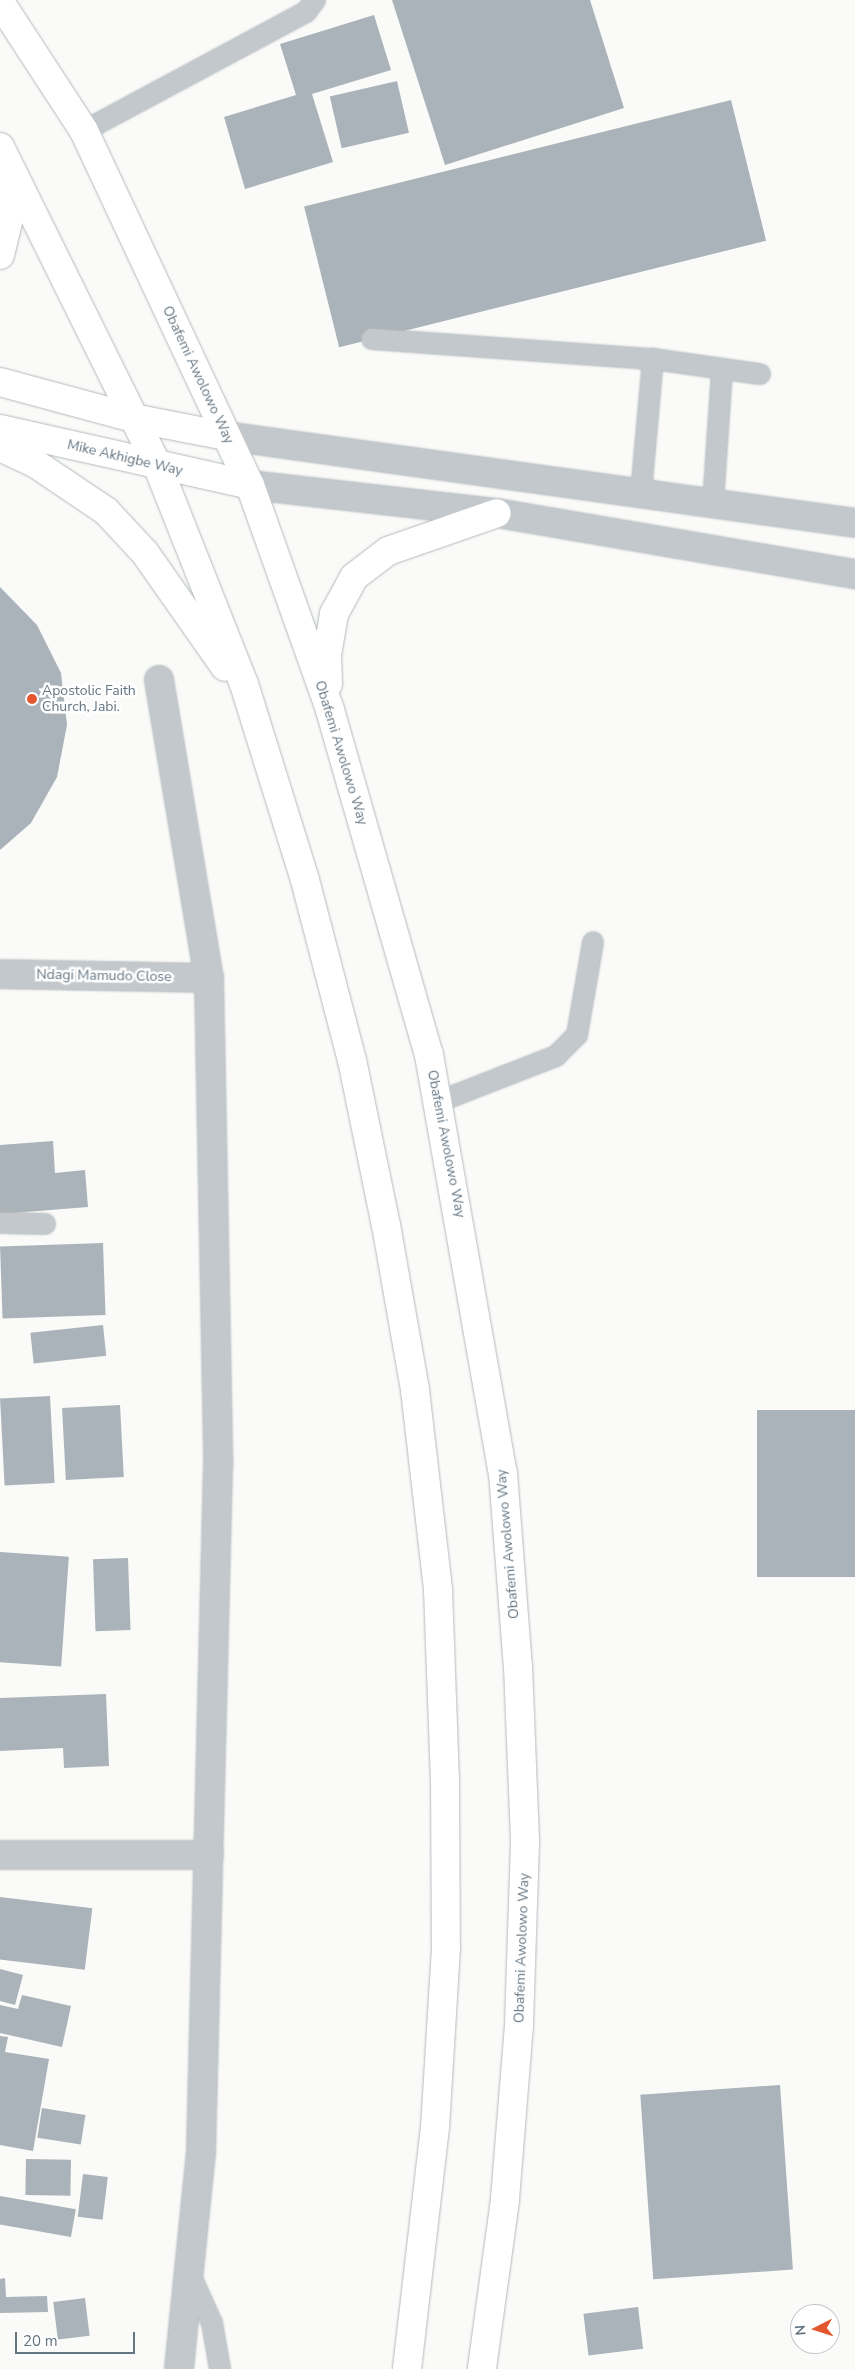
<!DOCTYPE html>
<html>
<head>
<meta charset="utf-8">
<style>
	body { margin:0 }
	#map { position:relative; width:855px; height:2369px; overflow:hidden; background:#fafaf8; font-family:"Nunito Sans",sans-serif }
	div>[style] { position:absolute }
	.building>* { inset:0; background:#aab3b9; transform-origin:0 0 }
	.roads { filter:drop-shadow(0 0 1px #b3babf) drop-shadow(0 0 1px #b3babf) }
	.lane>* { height:20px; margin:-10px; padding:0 10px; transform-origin:10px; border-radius:10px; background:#c3c8cc }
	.street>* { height:28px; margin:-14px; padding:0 14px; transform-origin:14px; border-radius:14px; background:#c3c8cc }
	.secondary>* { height:28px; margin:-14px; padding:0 14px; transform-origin:14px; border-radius:14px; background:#fff }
	.dots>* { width:14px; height:14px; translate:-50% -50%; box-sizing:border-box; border:2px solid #fff; border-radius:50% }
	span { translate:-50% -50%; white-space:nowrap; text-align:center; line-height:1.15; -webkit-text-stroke:5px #fff; paint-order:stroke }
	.street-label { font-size:14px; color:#657683 }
	.poi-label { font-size:14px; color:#657683 }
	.left { translate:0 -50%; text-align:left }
	.north { position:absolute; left:790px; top:2304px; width:50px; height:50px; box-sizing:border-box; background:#fff; border:1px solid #c1c8cd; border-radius:50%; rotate:265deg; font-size:14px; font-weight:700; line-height:20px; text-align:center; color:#657683 }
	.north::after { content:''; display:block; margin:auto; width:18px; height:22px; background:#e4572e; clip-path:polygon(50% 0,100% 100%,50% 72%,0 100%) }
	.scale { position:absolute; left:15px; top:2332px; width:120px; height:22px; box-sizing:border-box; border:2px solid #657683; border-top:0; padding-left:6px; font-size:15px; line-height:18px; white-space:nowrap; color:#657683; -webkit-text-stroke:4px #fff; paint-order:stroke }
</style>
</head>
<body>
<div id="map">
	<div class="building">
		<i style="clip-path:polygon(392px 0,590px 0,624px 108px,445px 165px)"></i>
		<i style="clip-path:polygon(374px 15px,391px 70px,312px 94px,333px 162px,245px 189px,224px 117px,296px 95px,280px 44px)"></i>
		<i style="left:397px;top:81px;width:53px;height:69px;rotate:77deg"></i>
		<i style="left:731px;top:100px;width:145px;height:440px;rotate:76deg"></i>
		<i style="clip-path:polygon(0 587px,37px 625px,61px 673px,67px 725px,57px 777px,31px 823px,0 850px)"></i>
		<i style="clip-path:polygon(53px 1141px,55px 1173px,85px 1170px,88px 1207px,0 1214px,0 1145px)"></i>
		<i style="left:103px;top:1243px;width:72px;height:103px;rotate:88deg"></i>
		<i style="left:103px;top:1325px;width:31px;height:73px;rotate:84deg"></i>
		<i style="left:50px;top:1396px;width:87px;height:50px;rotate:87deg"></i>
		<i style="left:120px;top:1405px;width:72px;height:58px;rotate:87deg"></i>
		<i style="left:855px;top:1410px;width:167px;height:98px;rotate:90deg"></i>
		<i style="left:0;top:1552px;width:69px;height:110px;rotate:4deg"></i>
		<i style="left:128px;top:1558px;width:72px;height:35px;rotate:88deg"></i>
		<i style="clip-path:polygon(106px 1694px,109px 1766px,64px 1768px,63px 1748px,0 1751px,0 1698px)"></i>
		<i style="left:0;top:1897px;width:93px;height:62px;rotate:7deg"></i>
		<i style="clip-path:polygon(0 1969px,23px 1975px,15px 2005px,0 2001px)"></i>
		<i style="clip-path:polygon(22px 1995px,71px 2006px,62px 2047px,0 2033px,0 2005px,18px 2009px)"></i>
		<i style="clip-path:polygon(0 2036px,8px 2037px,5px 2052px,49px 2059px,33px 2151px,0 2145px)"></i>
		<i style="left:780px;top:2085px;width:185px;height:140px;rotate:86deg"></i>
		<i style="left:42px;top:2108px;width:44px;height:30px;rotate:9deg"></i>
		<i style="left:26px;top:2159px;width:45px;height:36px;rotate:1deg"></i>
		<i style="left:83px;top:2174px;width:25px;height:43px;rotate:7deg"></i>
		<i style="left:0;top:2196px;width:77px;height:28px;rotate:10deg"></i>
		<i style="clip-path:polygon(5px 2278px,6px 2297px,47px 2296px,48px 2312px,0 2313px,0 2279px)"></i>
		<i style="left:85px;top:2298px;width:38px;height:32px;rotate:83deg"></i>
		<i style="left:638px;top:2307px;width:42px;height:55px;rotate:83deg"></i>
	</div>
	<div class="roads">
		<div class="lane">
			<i style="left:84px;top:131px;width:252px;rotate:-28.2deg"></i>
			<i style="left:306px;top:12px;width:15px;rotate:-53deg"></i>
			<i style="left:372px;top:339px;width:282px;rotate:4.1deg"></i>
			<i style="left:653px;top:359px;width:108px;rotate:8deg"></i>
			<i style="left:641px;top:493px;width:135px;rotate:-84.9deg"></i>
			<i style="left:713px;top:503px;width:133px;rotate:-86.1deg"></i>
			<i style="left:438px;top:1102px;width:127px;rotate:-21.3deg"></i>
			<i style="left:556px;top:1056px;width:30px;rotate:-45deg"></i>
			<i style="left:577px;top:1035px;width:94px;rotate:-80.2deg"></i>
			<i style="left:0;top:1223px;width:45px;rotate:1.3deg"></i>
			<i style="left:189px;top:2272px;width:56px;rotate:65.7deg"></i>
			<i style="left:212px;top:2323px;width:47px;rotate:80.1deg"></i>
		</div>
		<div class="street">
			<i style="left:226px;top:436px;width:635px;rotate:7.87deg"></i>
			<i style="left:250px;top:485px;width:249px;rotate:6.5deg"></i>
			<i style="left:497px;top:513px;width:363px;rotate:9.7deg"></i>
			<i style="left:159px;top:680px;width:302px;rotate:80.5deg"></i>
			<i style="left:209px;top:978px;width:488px;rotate:88.9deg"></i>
			<i style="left:218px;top:1466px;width:686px;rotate:91.42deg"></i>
			<i style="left:201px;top:2152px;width:218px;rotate:95.8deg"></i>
			<i style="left:0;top:974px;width:209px;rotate:1.1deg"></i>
			<i style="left:0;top:1855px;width:209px"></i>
		</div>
		<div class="secondary">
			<i style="left:0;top:2px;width:154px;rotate:56.9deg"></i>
			<i style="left:84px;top:131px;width:391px;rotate:64.9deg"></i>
			<i style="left:250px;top:485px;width:239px;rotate:70.4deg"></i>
			<i style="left:330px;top:710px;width:359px;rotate:74deg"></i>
			<i style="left:429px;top:1055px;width:424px;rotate:80deg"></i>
			<i style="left:503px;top:1473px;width:194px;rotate:85.6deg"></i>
			<i style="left:518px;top:1666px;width:177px;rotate:87.7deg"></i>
			<i style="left:525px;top:1843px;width:182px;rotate:91.9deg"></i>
			<i style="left:519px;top:2025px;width:176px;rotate:94.6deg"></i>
			<i style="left:505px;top:2200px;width:171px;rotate:97.8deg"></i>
			<i style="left:0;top:147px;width:357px;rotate:63.7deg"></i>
			<i style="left:158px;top:467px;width:233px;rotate:68.4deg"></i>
			<i style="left:244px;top:684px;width:205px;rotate:72.7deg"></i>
			<i style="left:305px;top:880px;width:186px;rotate:75.4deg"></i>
			<i style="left:352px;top:1060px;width:168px;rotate:78.4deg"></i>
			<i style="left:386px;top:1225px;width:168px;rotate:80deg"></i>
			<i style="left:415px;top:1390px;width:201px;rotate:83.4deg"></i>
			<i style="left:438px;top:1590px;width:187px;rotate:87.9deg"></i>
			<i style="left:445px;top:1777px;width:171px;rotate:89.7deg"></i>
			<i style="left:446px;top:1948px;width:179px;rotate:93.5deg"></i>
			<i style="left:435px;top:2127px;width:244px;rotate:96.6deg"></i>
			<i style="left:0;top:255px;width:46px;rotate:-76.3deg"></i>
			<i style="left:11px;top:210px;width:36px;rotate:-93deg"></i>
			<i style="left:0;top:382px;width:138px;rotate:15.1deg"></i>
			<i style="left:133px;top:418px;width:95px;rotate:11deg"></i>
			<i style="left:0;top:429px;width:256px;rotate:12.6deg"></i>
			<i style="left:0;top:447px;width:40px;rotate:25deg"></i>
			<i style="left:36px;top:464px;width:84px;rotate:33.9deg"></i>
			<i style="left:106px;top:511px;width:57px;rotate:47.1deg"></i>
			<i style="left:145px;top:553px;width:139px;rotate:54.9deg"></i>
			<i style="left:328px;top:684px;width:29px;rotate:-92deg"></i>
			<i style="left:327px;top:655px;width:42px;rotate:-80.3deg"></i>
			<i style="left:334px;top:614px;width:42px;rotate:-61.6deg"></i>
			<i style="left:354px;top:577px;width:43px;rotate:-37.4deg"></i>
			<i style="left:388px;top:551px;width:115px;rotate:-19.2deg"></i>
		</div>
	</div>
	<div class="dots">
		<i style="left:32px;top:699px;background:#e4572e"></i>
	</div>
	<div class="street-label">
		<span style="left:198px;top:375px;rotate:65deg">Obafemi Awolowo Way</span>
		<span style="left:125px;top:458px;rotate:13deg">Mike Akhigbe Way</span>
		<span style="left:341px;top:753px;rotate:73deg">Obafemi Awolowo Way</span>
		<span style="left:104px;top:976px;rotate:1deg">Ndagi Mamudo Close</span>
		<span style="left:446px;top:1144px;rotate:79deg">Obafemi Awolowo Way</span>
		<span style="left:508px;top:1544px;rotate:-95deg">Obafemi Awolowo Way</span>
		<span style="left:522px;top:1948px;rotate:-88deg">Obafemi Awolowo Way</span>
	</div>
	<div class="poi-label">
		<span class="left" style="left:42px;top:699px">Apostolic Faith<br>Church, Jabi.</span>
	</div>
	<div class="north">N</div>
	<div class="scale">20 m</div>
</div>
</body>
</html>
